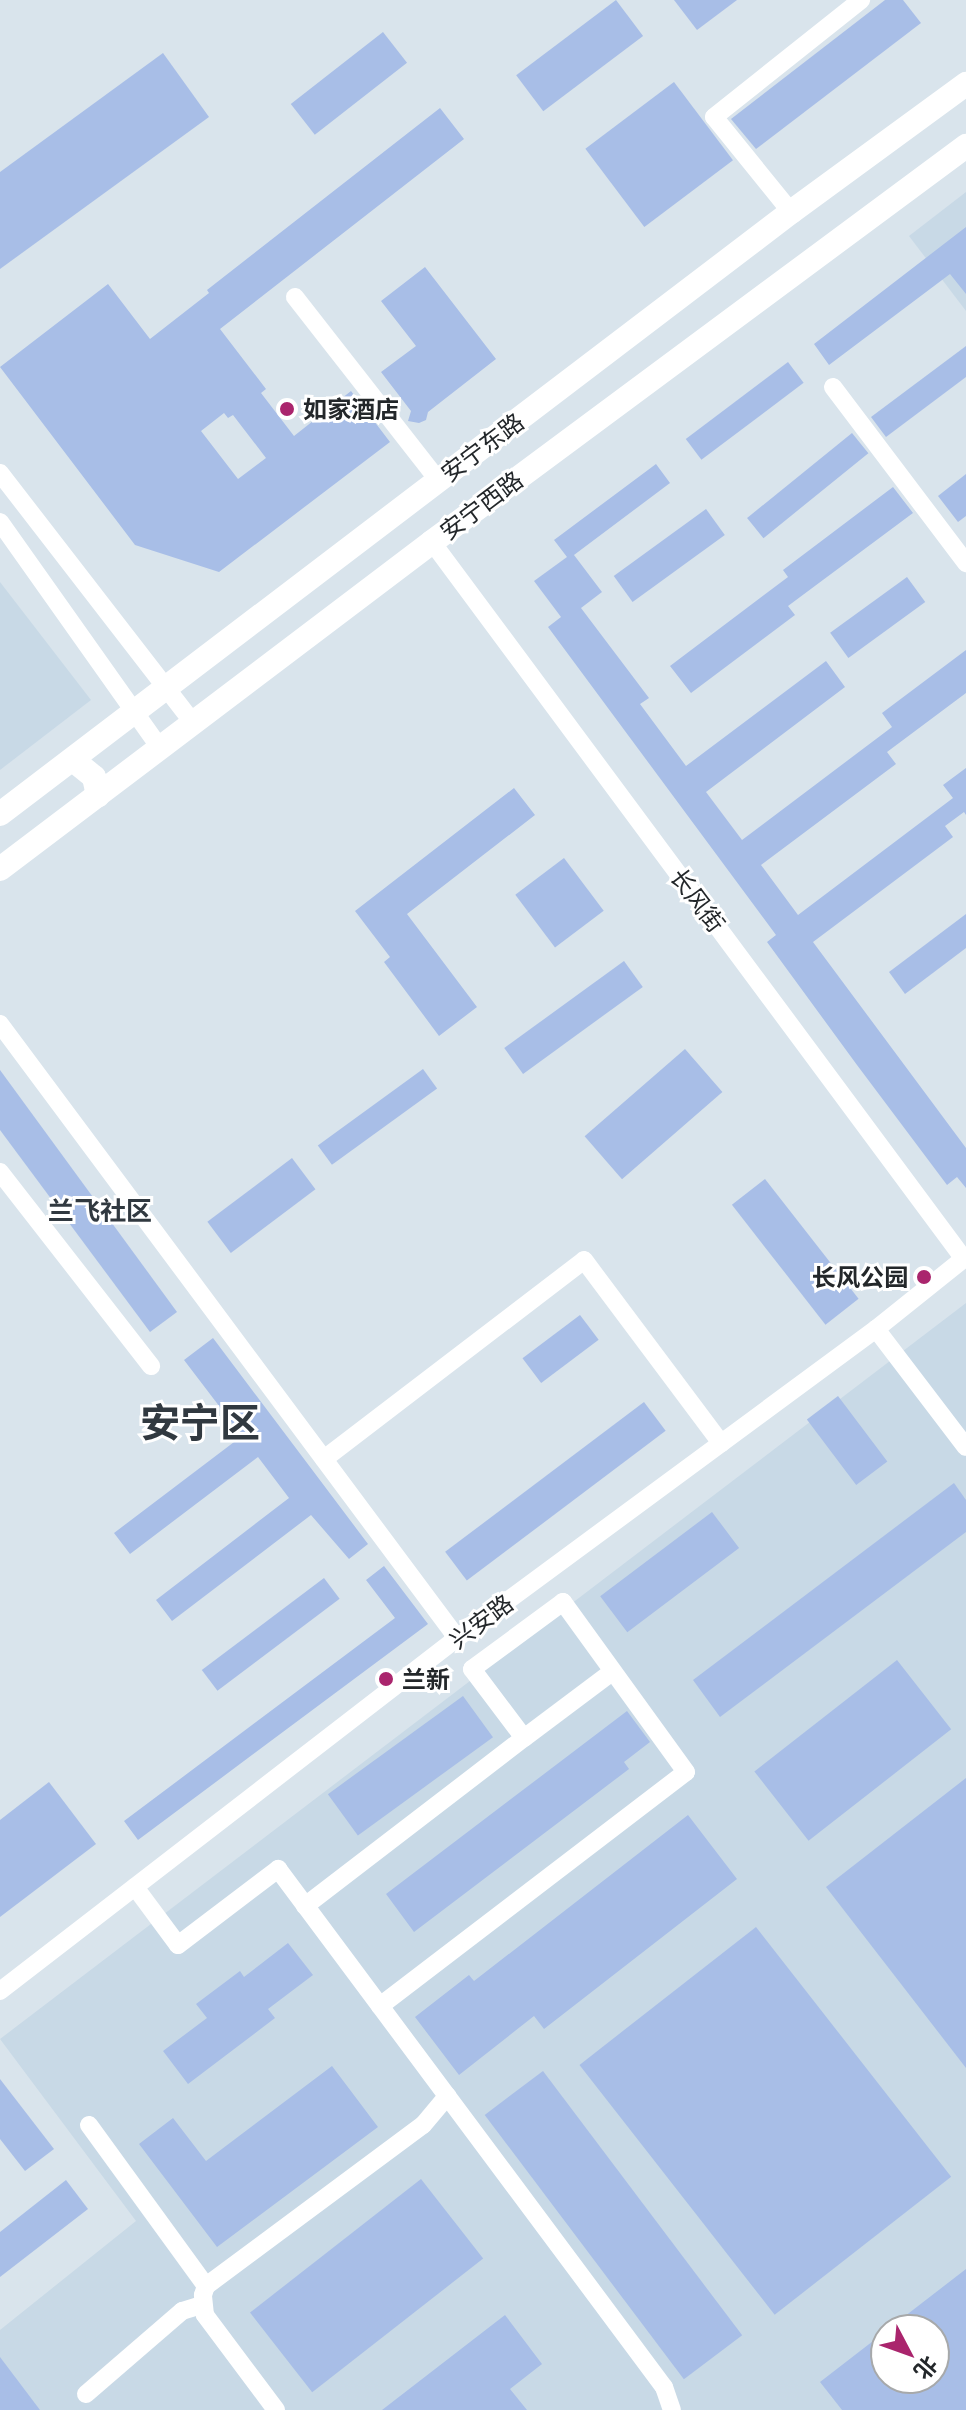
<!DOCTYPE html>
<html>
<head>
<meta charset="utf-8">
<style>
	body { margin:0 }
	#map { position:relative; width:966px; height:2410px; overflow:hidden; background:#d9e4ec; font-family:"Noto Serif","Noto Sans SC",serif }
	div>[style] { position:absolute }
	.built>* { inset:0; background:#c8d9e6 }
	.building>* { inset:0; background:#a8bee7; transform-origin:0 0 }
	.minor>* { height:18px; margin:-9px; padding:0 9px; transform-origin:9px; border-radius:9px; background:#fff }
	.major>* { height:24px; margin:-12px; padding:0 12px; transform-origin:12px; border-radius:12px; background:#fff }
	.dots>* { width:22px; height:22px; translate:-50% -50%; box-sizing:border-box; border:4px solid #fff; border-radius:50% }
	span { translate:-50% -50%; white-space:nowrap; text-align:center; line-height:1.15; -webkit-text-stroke:6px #fff; paint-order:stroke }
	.poi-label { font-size:24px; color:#23272a; font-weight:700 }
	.left { translate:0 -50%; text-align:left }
	.right { translate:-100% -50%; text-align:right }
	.street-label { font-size:24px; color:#23272a }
	.neighbourhood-label { font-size:26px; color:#313940; font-weight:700 }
	.town-label { font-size:40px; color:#313940; font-weight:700 }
	.north { position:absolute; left:870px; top:2314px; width:80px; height:80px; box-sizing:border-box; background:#fff; border:2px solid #a7a9aa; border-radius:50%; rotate:131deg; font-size:22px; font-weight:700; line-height:32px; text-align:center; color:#23272a }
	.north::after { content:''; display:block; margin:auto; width:28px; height:36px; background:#aa256d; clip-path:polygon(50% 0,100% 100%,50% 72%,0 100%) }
</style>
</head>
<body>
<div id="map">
	<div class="built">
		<i style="clip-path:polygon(966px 192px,966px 311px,909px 236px)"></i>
		<i style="clip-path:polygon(0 582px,91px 700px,0 770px)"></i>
		<i style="clip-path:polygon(evenodd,966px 1303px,966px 2410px,0 2410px,0 2330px,136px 2221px,0 2039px,966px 1303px,886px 2330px,934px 2330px,934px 2378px,886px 2378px,886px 2330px)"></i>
	</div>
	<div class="building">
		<i style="left:616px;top:0;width:45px;height:125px;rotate:53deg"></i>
		<i style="clip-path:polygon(674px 0,737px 0,697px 30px)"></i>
		<i style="clip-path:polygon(885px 0,903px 0,921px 23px,756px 149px,731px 119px)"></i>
		<i style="left:383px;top:32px;width:39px;height:117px;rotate:52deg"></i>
		<i style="clip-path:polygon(163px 53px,209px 117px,0 269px,0 172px)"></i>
		<i style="left:674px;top:82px;width:98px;height:111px;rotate:53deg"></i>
		<i style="clip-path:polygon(evenodd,440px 108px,464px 139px,220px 329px,266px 389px,261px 393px,294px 436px,351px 391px,390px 442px,219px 572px,135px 545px,0 367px,108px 284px,150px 339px,209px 293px,207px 290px,440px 108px,224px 413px,228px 418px,233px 415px,266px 458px,238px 479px,201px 431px,224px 413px)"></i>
		<i style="clip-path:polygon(966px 227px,966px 294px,950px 274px,829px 365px,814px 344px)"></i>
		<i style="clip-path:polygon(425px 267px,496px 359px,428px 412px,426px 420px,419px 423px,408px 421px,411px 411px,381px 372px,416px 346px,381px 301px)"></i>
		<i style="clip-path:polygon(966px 346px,966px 377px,886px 437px,871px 417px)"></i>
		<i style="left:788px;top:362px;width:26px;height:128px;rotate:53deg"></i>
		<i style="left:852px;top:433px;width:26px;height:135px;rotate:51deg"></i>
		<i style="clip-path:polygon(656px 464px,670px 483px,574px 555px,602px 592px,581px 608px,649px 698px,640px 704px,686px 766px,826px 661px,845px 687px,706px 792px,742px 840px,892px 727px,882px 713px,966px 650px,966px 693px,887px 752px,896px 764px,761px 865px,798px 915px,953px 798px,943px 785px,966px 768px,966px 815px,964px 812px,945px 826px,953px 837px,813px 942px,966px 1148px,966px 1188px,957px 1177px,947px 1185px,857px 1065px,767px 942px,776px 935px,548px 627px,561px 617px,534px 581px,567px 557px,554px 540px)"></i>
		<i style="clip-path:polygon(966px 474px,966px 516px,958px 522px,938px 496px)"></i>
		<i style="clip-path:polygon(893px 487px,913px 513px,788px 606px,795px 615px,691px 693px,670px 666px,788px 577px,783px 570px)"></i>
		<i style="left:706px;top:509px;width:32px;height:114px;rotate:54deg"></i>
		<i style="left:907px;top:577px;width:31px;height:95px;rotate:54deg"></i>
		<i style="clip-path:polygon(514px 788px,535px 815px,407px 914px,477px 1007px,439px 1036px,384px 962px,390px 957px,355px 911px)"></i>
		<i style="left:564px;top:858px;width:66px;height:61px;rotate:53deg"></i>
		<i style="clip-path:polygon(966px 914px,966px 948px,905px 994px,889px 972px)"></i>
		<i style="left:624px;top:961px;width:32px;height:148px;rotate:54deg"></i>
		<i style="left:685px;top:1049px;width:57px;height:133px;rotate:49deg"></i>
		<i style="left:423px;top:1069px;width:24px;height:130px;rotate:54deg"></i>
		<i style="clip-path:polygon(0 1070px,177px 1312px,150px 1332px,0 1130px)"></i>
		<i style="left:292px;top:1158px;width:39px;height:106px;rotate:53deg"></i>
		<i style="left:765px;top:1179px;width:152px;height:42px;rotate:52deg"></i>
		<i style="left:580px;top:1315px;width:31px;height:72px;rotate:53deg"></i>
		<i style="clip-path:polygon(213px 1338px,368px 1544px,349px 1559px,311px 1515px,172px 1621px,156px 1600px,289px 1498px,258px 1457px,130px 1554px,114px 1533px,242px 1436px,184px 1360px)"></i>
		<i style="left:838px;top:1396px;width:82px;height:39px;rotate:53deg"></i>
		<i style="left:644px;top:1402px;width:36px;height:249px;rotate:53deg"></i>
		<i style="clip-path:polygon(954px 1483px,966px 1500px,966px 1532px,720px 1717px,693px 1680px)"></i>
		<i style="left:712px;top:1512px;width:45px;height:140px;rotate:53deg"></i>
		<i style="clip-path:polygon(384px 1566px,428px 1624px,138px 1840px,124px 1821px,395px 1618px,366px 1580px)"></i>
		<i style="left:324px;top:1578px;width:26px;height:153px;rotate:53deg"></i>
		<i style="left:897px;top:1660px;width:88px;height:181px;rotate:52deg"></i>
		<i style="left:463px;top:1696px;width:51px;height:167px;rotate:54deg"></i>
		<i style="clip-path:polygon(627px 1711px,650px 1742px,624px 1762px,629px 1769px,414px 1932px,386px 1894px)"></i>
		<i style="clip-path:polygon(966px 1778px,966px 2068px,826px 1887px)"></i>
		<i style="clip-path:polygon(49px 1782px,96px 1844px,0 1917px,0 1820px)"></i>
		<i style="clip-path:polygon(688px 1815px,737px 1879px,544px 2029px,534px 2016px,459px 2075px,415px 2017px,469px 1975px,474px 1981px)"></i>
		<i style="left:756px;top:1927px;width:317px;height:224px;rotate:52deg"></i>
		<i style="clip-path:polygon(288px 1943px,313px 1975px,268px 2009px,275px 2018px,188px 2084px,163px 2051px,207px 2018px,196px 2004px,240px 1971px,244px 1977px)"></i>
		<i style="clip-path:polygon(332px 2066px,378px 2127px,217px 2247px,139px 2144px,173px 2118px,206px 2161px)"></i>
		<i style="left:543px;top:2071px;width:331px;height:73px;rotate:53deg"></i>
		<i style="clip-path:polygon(0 2079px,54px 2149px,25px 2171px,0 2139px)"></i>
		<i style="left:421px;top:2179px;width:101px;height:217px;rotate:52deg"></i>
		<i style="clip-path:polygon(66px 2180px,88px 2209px,0 2277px,0 2232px)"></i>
		<i style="clip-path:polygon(966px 2269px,966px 2410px,842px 2410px,820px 2382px,886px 2331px,886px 2378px,934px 2378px,934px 2330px,887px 2330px)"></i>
		<i style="clip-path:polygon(505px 2315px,542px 2364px,510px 2389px,527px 2410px,382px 2410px)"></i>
		<i style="clip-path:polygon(0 2357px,40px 2410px,0 2410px)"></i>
	</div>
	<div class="minor">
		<i style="left:791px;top:212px;width:122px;rotate:-129deg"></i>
		<i style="left:714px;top:117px;width:188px;rotate:-38.5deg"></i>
		<i style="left:295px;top:297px;width:232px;rotate:52deg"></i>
		<i style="left:833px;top:387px;width:221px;rotate:52.9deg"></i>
		<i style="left:0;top:473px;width:317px;rotate:52.3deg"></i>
		<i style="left:0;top:522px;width:278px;rotate:54.7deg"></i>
		<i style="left:432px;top:542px;width:893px;rotate:53.43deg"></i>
		<i style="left:0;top:1024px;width:765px;rotate:53.34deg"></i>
		<i style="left:0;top:1172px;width:246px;rotate:52.1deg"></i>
		<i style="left:876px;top:1329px;width:148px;rotate:52.7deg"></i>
		<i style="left:324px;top:1459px;width:327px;rotate:-37.4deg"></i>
		<i style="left:584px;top:1260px;width:229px;rotate:53.2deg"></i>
		<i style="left:135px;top:1887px;width:72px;rotate:53.4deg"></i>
		<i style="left:178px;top:1945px;width:126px;rotate:-37.2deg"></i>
		<i style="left:278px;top:1869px;width:646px;rotate:53.31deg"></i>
		<i style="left:664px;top:2387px;width:24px;rotate:71deg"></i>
		<i style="left:305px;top:1906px;width:276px;rotate:-37.5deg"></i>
		<i style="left:0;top:1991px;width:577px;rotate:-37.68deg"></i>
		<i style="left:457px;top:1638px;width:521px;rotate:-36.41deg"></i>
		<i style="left:876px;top:1329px;width:115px;rotate:-38.7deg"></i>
		<i style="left:380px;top:2006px;width:385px;rotate:-37.4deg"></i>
		<i style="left:686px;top:1772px;width:210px;rotate:-125.9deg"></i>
		<i style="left:563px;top:1602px;width:113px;rotate:143.6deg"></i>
		<i style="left:472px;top:1669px;width:86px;rotate:53deg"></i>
		<i style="left:524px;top:1738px;width:110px;rotate:-36.9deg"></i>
		<i style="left:89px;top:2125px;width:199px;rotate:54deg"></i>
		<i style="left:86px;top:2394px;width:127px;rotate:-40.8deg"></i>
		<i style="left:182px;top:2311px;width:21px;rotate:-17deg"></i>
		<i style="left:276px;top:2410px;width:119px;rotate:-126.8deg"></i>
		<i style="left:205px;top:2315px;width:20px;rotate:-96deg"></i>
		<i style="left:203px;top:2295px;width:9px;rotate:-72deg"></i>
		<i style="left:206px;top:2286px;width:270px;rotate:-36.6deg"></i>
		<i style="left:423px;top:2125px;width:38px;rotate:-50deg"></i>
	</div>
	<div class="major">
		<i style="left:73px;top:760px;width:27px;rotate:39deg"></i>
		<i style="left:94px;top:777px;width:19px;rotate:78deg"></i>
		<i style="left:0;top:814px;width:994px;rotate:-37.27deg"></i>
		<i style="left:791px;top:212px;width:217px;rotate:-36.2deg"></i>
		<i style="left:0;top:869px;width:542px;rotate:-37.12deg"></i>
		<i style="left:432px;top:542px;width:665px;rotate:-36.56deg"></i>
	</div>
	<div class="dots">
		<i style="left:287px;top:409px;background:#aa256d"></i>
		<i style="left:924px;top:1277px;background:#aa256d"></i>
		<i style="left:386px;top:1679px;background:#aa256d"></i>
	</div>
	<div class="poi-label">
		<span class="left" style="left:303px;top:409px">如家酒店</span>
		<span class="right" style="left:908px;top:1277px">长风公园</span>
		<span class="left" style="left:402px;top:1679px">兰新</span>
	</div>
	<div class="street-label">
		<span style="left:482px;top:447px;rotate:-37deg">安宁东路</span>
		<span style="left:481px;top:505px;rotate:-37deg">安宁西路</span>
		<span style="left:698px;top:900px;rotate:53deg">长风街</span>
		<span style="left:481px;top:1621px;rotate:-37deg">兴安路</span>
	</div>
	<div class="neighbourhood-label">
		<span style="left:100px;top:1211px">兰飞社区</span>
	</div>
	<div class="town-label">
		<span style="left:200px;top:1422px">安宁区</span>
	</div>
	<div class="north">北</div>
</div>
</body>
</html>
